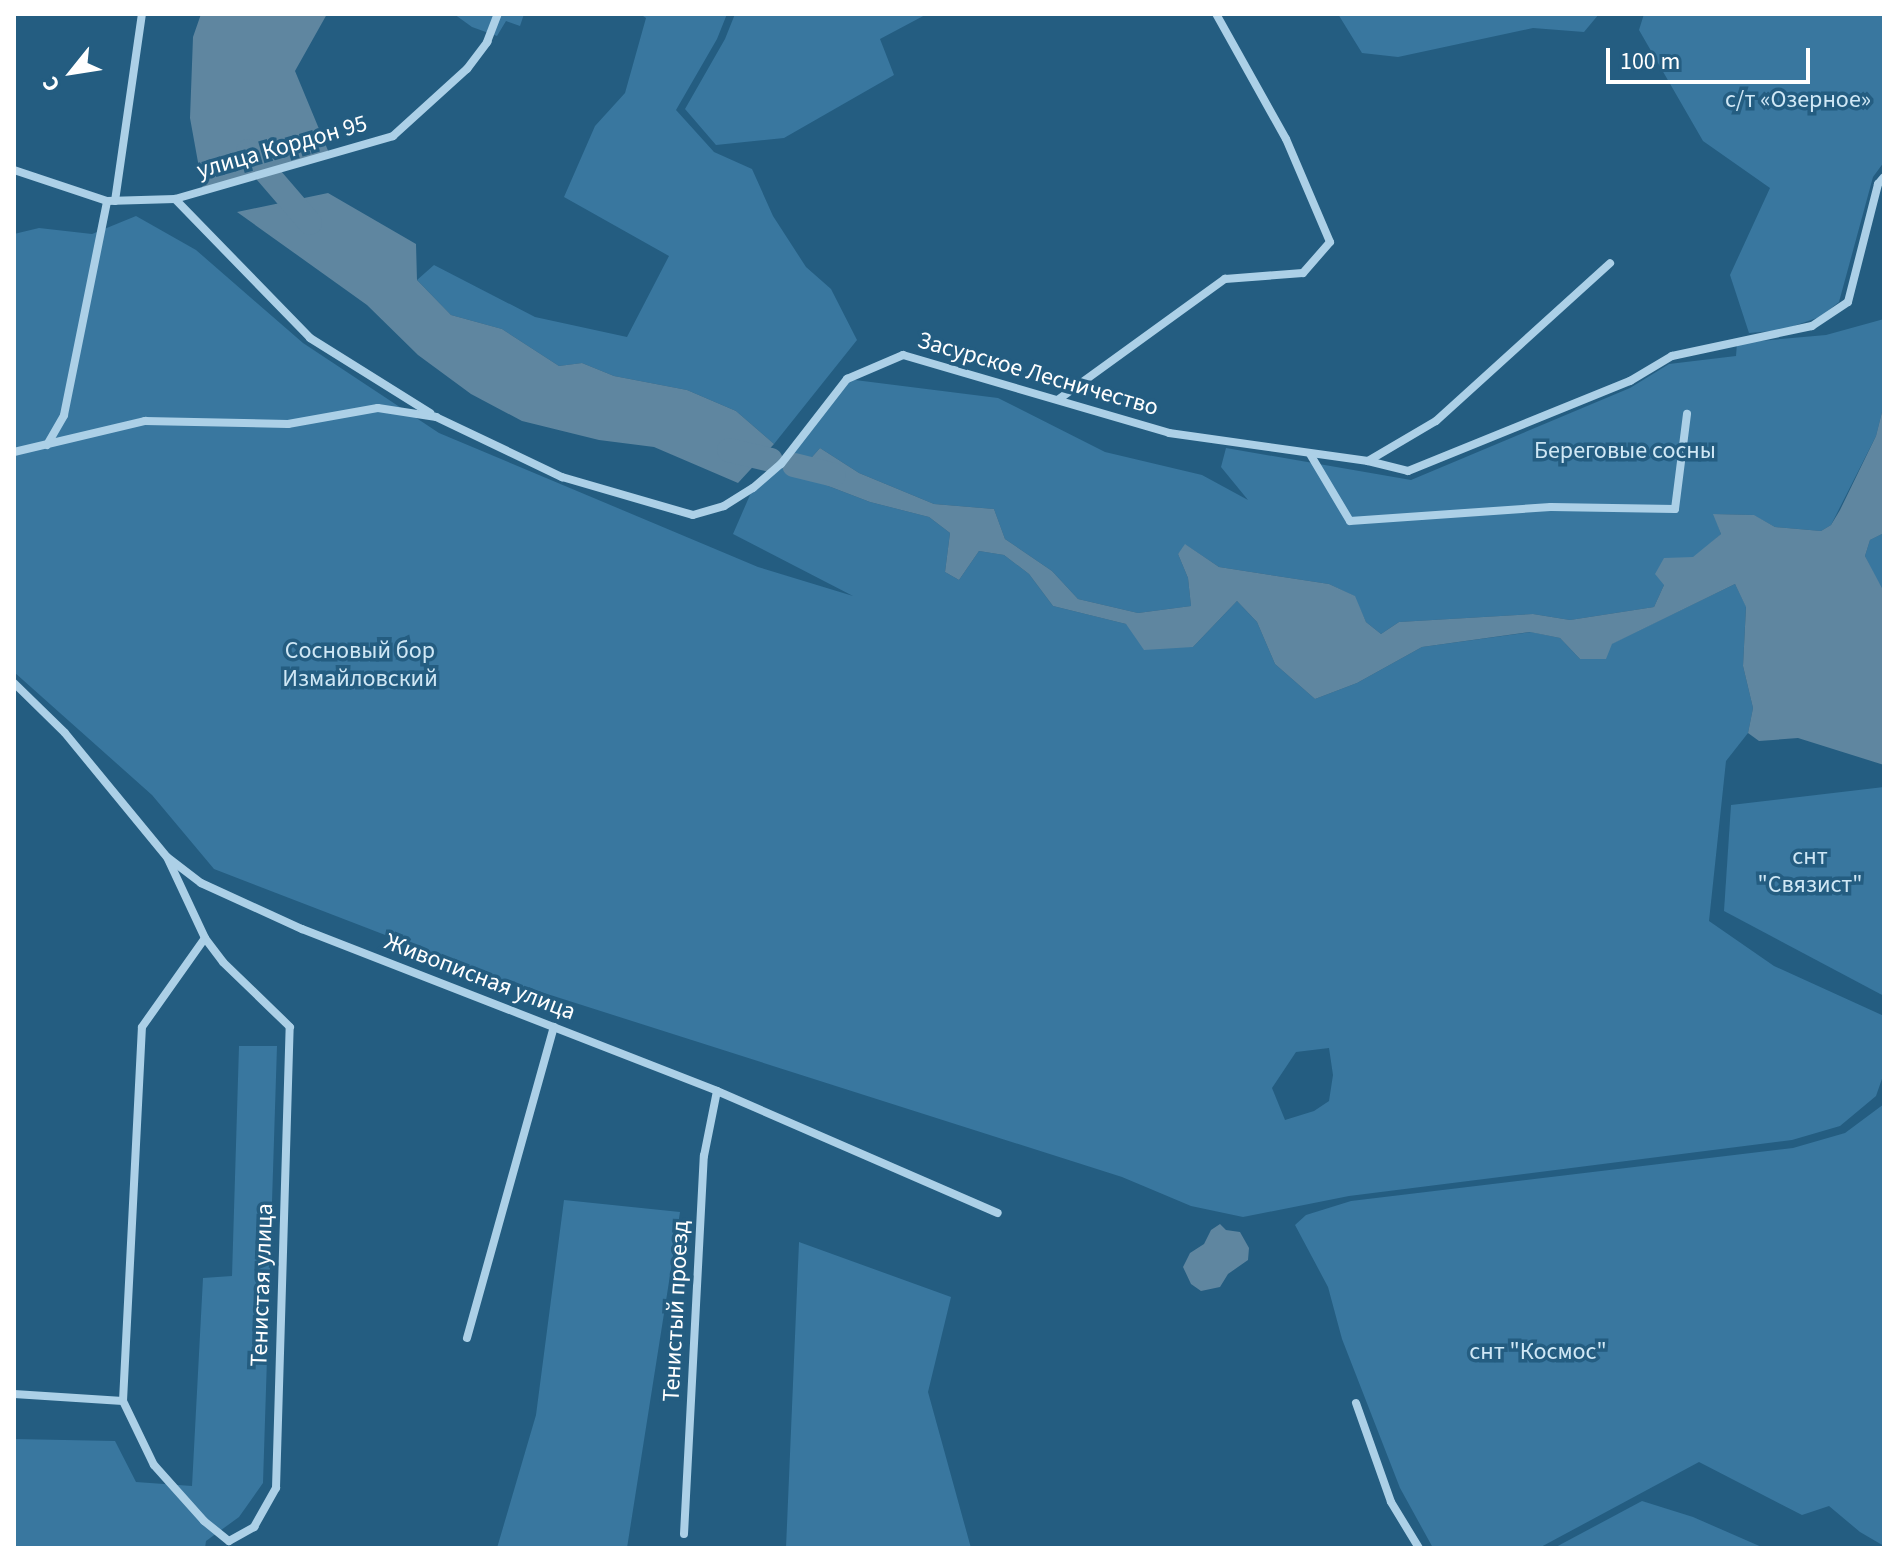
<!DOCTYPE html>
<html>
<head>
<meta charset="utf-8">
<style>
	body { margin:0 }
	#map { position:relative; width:1898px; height:1562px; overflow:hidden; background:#245d81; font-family:"Source Sans 3",sans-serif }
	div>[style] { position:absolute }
	.green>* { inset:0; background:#39779f }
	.water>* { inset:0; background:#5f86a0 }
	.river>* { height:24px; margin:-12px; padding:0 12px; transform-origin:12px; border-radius:12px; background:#5f86a0 }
	.street>* { height:8px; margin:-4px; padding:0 4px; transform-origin:4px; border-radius:4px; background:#acd0e7 }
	span { translate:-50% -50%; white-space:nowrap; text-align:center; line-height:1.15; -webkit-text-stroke:7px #245d81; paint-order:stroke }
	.park-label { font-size:24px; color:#cfe7f5 }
	.street-label { font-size:24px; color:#fff }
	.frame { position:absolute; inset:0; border:16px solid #fff; pointer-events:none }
	.north { position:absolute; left:32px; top:32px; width:80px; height:80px; -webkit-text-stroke:6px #245d81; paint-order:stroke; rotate:240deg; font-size:22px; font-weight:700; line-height:32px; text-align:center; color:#fff }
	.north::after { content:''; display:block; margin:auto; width:28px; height:36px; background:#fff; clip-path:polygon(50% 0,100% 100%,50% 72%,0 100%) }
	.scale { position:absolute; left:1606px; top:48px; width:204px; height:36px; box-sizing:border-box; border:4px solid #fff; border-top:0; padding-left:10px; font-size:24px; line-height:28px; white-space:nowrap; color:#fff; -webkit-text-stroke:6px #245d81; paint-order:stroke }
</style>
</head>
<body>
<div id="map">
	<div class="green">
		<i style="clip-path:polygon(454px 14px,524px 14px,520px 26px,506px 21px,497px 36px,472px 27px)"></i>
		<i style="clip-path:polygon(640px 14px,727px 14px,717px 39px,676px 110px,714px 152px,752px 169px,773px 216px,806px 267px,831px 289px,857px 340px,774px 444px,736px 411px,687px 390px,614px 376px,582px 363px,559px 366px,502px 329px,451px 315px,417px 280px,434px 265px,535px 317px,627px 337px,669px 256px,564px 197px,595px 126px,625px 93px,646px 18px)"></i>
		<i style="clip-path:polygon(735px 14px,927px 14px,880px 39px,894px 75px,784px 138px,716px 145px,685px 109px,725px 39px)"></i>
		<i style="clip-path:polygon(1338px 14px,1599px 14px,1584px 32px,1533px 28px,1398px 57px,1362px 53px)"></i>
		<i style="clip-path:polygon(1644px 14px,1884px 14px,1884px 162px,1873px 177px,1839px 302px,1820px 317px,1782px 330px,1749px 333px,1730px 275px,1770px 188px,1703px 141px,1639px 30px)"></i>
		<i style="clip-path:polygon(evenodd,136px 216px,196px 250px,303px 343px,439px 433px,758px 567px,853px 596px,733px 534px,753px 488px,781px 464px,847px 379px,998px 398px,1105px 452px,1202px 475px,1248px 500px,1221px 467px,1226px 448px,1411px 480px,1630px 388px,1669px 364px,1736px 356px,1737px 343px,1826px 335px,1884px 319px,1884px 404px,1876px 436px,1831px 525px,1821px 531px,1775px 527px,1753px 515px,1714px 514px,1721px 534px,1664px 585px,1654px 607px,1570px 620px,1533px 614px,1399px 622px,1381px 634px,1366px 622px,1354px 596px,1329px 584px,1219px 567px,1186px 545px,1178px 554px,1188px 578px,1191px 606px,1138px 613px,1078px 599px,1052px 571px,1005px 539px,994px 509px,934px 504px,859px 473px,820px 448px,797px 474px,870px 502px,929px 517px,950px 533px,945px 572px,959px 580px,979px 551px,1004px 555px,1029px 574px,1053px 606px,1126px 624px,1193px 647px,1237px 601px,1257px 622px,1275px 664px,1315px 699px,1357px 683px,1422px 647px,1531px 632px,1560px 638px,1580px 659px,1735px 584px,1746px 606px,1743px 666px,1753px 708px,1748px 733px,1726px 761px,1709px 921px,1774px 966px,1884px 1016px,1884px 1073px,1876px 1096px,1840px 1126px,1792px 1140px,1349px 1196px,1243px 1217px,1191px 1206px,1122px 1177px,497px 978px,214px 869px,152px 795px,14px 672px,14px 234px,39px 228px,92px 234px,136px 216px,1329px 1048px,1333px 1075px,1329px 1101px,1314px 1111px,1285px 1120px,1272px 1088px,1296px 1052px,1329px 1048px)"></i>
		<i style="clip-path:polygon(1884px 533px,1884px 595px,1865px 556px,1870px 540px)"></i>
		<i style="clip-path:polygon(1884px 787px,1884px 996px,1724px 911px,1731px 805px)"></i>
		<i style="clip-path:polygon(239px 1046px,277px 1046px,263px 1483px,239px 1517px,206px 1541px,205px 1548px,14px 1548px,14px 1439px,115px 1441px,136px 1482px,192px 1486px,203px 1278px,232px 1276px)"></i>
		<i style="clip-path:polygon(1884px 1104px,1884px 1546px,1860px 1532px,1829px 1506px,1802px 1515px,1699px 1462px,1539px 1548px,1433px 1548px,1400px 1488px,1342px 1339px,1328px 1287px,1295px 1225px,1306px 1215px,1351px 1201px,1793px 1148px,1845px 1133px)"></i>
		<i style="clip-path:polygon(564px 1200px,680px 1212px,627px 1548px,497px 1548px,536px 1415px)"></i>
		<i style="clip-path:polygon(799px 1242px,951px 1297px,928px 1392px,971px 1548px,786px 1548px)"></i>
		<i style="clip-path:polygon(1642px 1501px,1693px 1517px,1764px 1548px,1554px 1548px)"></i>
	</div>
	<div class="water">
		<i style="clip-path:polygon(201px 14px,327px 14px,295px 71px,329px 153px,203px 190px,190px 118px,193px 37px)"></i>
		<i style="clip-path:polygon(328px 193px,416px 244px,417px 280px,451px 315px,502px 329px,559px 366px,582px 363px,614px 376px,687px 390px,736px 411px,774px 444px,738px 483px,654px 447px,599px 440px,522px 421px,471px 394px,418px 355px,367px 305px,237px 212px)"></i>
		<i style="clip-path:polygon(1884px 404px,1884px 533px,1870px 540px,1865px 556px,1884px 592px,1884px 765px,1798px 738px,1759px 741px,1748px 733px,1753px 708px,1743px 666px,1746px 607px,1735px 584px,1612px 644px,1606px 659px,1580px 659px,1560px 638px,1530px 632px,1422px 647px,1357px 683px,1315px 699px,1275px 664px,1257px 622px,1237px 601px,1193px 647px,1144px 650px,1126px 624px,1053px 606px,1029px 574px,1004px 555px,979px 551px,959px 580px,945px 572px,950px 533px,929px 517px,870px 502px,797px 474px,820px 448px,859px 473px,934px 504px,994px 509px,1005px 539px,1052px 571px,1078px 599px,1138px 613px,1191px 606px,1188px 578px,1178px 554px,1185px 544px,1219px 567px,1329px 584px,1355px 596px,1366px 622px,1381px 634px,1399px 622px,1533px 614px,1570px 620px,1654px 607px,1664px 585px,1655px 574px,1664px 558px,1693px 557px,1721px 534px,1713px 514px,1754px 515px,1775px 527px,1821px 531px,1831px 525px,1840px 510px,1876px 436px)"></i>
		<i style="clip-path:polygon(1220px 1224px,1226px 1230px,1240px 1232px,1249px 1248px,1248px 1260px,1228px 1274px,1220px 1287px,1201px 1291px,1191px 1284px,1183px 1267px,1190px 1253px,1204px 1244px,1211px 1230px)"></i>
	</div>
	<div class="river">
		<i style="left:248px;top:151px;width:95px;rotate:49.3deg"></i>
		<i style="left:729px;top:450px;width:43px;rotate:13.4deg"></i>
		<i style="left:794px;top:465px;width:41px;rotate:14deg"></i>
	</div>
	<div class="street">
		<i style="left:14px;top:170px;width:98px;rotate:18.4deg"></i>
		<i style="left:175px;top:199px;width:194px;rotate:45.8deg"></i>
		<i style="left:310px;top:338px;width:142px;rotate:32deg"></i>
		<i style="left:115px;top:201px;width:189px;rotate:-81.8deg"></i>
		<i style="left:1059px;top:399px;width:205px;rotate:-35.9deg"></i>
		<i style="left:1225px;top:279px;width:78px;rotate:-4.4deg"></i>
		<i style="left:1303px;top:273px;width:41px;rotate:-48.9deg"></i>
		<i style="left:1330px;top:242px;width:112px;rotate:-113.1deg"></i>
		<i style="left:1286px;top:139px;width:143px;rotate:-119.2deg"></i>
		<i style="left:47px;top:445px;width:34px;rotate:-60deg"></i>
		<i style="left:64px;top:415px;width:218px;rotate:-78.6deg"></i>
		<i style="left:107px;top:201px;width:68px;rotate:-1.7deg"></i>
		<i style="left:175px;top:199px;width:227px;rotate:-16.1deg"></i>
		<i style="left:393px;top:136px;width:100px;rotate:-42.2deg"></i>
		<i style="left:467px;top:69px;width:34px;rotate:-53deg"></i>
		<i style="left:487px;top:42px;width:30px;rotate:-69deg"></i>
		<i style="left:14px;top:452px;width:135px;rotate:-13.3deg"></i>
		<i style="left:145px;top:421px;width:143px;rotate:1.2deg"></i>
		<i style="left:288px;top:424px;width:91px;rotate:-10.1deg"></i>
		<i style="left:378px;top:408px;width:59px;rotate:8.8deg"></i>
		<i style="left:436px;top:417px;width:140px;rotate:25.5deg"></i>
		<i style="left:562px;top:477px;width:136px;rotate:16.2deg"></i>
		<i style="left:693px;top:515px;width:32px;rotate:-16deg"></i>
		<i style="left:724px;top:506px;width:34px;rotate:-32deg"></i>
		<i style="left:753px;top:488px;width:37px;rotate:-41deg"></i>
		<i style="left:781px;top:464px;width:108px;rotate:-52.2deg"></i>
		<i style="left:847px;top:379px;width:61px;rotate:-23.2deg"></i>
		<i style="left:903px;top:355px;width:277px;rotate:16.3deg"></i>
		<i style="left:1169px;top:433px;width:201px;rotate:8deg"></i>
		<i style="left:1368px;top:461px;width:41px;rotate:14deg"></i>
		<i style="left:1408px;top:471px;width:240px;rotate:-22.1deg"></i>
		<i style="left:1630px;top:381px;width:49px;rotate:-30.8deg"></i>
		<i style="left:1672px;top:356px;width:143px;rotate:-12.1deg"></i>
		<i style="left:1812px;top:326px;width:43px;rotate:-33.7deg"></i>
		<i style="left:1848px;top:302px;width:122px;rotate:-75.7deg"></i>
		<i style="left:1878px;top:184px;width:9px;rotate:-49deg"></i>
		<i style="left:1310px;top:454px;width:78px;rotate:59.2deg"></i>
		<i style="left:1350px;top:521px;width:201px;rotate:-4deg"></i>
		<i style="left:1551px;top:507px;width:124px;rotate:0.9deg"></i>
		<i style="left:1675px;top:509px;width:96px;rotate:-82.8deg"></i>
		<i style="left:1368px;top:461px;width:79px;rotate:-30.5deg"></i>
		<i style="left:1436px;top:421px;width:235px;rotate:-42.2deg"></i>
		<i style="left:14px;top:683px;width:71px;rotate:44.4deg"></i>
		<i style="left:65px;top:733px;width:161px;rotate:50.6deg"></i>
		<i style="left:167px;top:857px;width:43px;rotate:37.4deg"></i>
		<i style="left:201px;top:883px;width:111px;rotate:24.5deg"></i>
		<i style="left:302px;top:929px;width:445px;rotate:21.3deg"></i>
		<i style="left:717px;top:1091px;width:306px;rotate:23.5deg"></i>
		<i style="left:467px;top:1338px;width:323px;rotate:-74.4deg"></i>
		<i style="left:14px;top:1394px;width:109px;rotate:3.7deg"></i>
		<i style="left:123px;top:1401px;width:71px;rotate:64.2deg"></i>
		<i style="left:154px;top:1465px;width:75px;rotate:48.2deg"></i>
		<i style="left:204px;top:1521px;width:32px;rotate:39deg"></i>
		<i style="left:229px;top:1541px;width:29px;rotate:-29deg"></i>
		<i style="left:254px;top:1527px;width:45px;rotate:-60.6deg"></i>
		<i style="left:276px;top:1488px;width:461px;rotate:-88.3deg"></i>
		<i style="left:290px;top:1027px;width:93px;rotate:-135.9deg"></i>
		<i style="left:223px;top:962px;width:30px;rotate:-127deg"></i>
		<i style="left:123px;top:1401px;width:374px;rotate:-87.1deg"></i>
		<i style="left:142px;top:1027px;width:109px;rotate:-54.7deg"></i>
		<i style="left:205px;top:938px;width:87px;rotate:-115.1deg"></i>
		<i style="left:1356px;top:1403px;width:105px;rotate:70.5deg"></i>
		<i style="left:1391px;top:1502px;width:54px;rotate:58.7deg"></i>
		<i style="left:684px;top:1534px;width:379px;rotate:-87deg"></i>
		<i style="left:704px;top:1156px;width:66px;rotate:-78.7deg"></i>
	</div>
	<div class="park-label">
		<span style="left:1798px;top:100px">с/т «Озерное»</span>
		<span style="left:1625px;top:451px">Береговые сосны</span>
		<span style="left:360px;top:665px">Сосновый бор<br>Измайловский</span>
		<span style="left:1810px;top:871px">снт<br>"Связист"</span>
		<span style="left:1538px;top:1352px">снт "Космос"</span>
	</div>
	<div class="street-label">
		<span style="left:282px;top:147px;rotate:-16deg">улица Кордон 95</span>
		<span style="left:1038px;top:374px;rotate:16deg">Засурское Лесничество</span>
		<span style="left:480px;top:977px;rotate:21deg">Живописная улица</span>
		<span style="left:262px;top:1285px;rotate:-88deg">Тенистая улица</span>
		<span style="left:676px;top:1311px;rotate:-87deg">Тенистый проезд</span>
	</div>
	<div class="frame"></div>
	<div class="north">С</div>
	<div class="scale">100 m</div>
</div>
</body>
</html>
